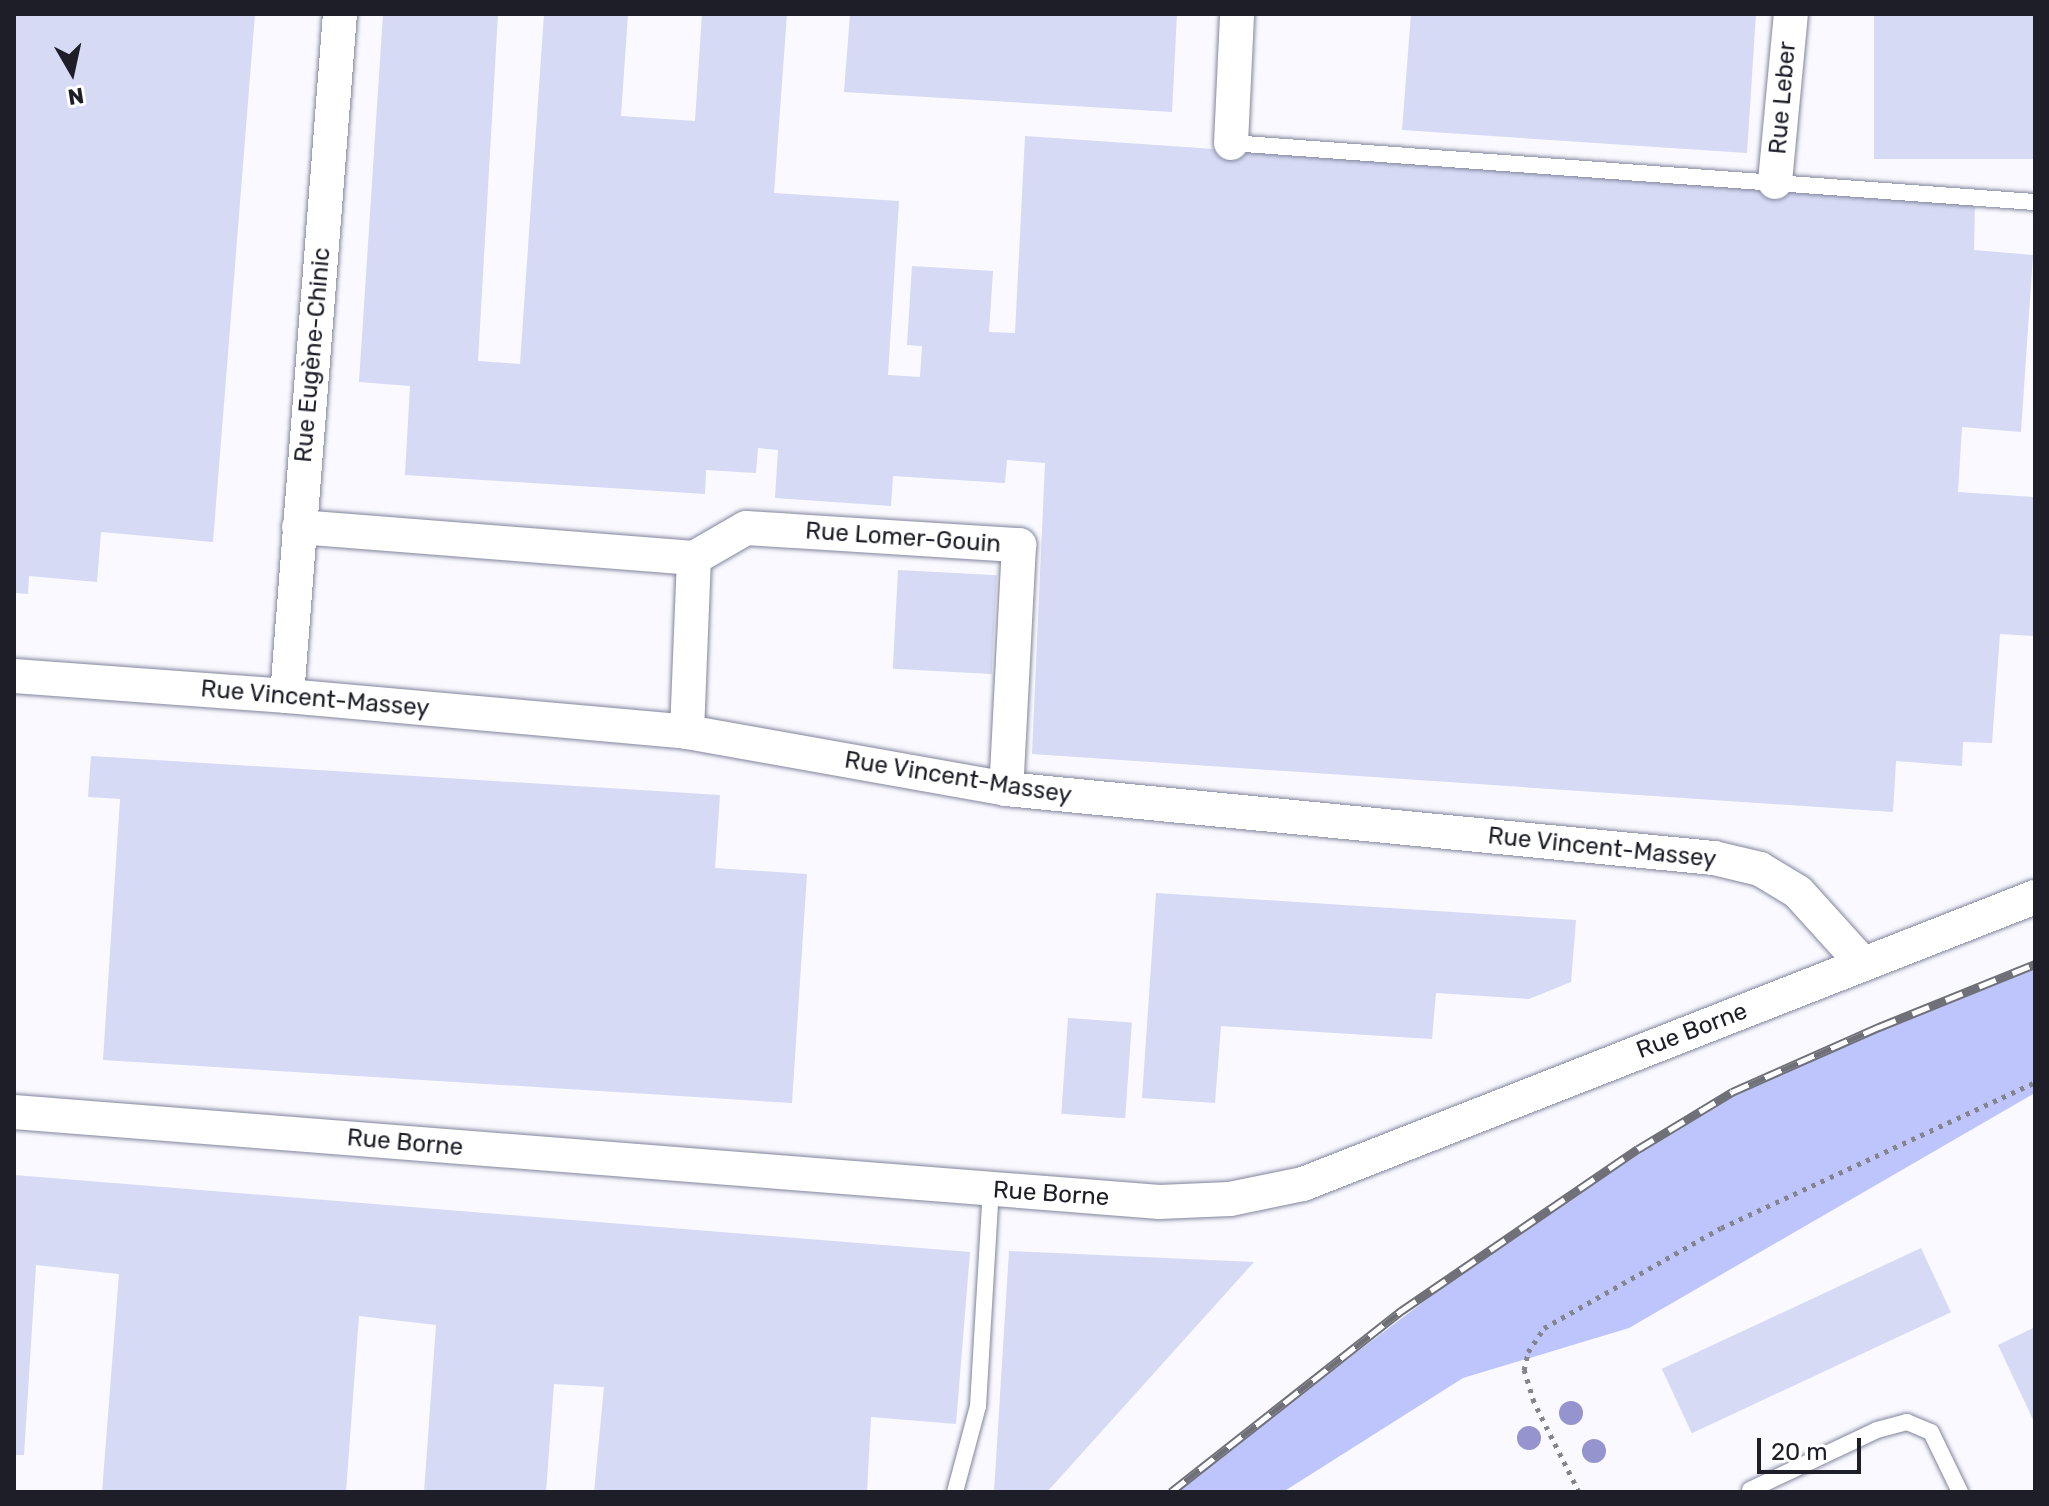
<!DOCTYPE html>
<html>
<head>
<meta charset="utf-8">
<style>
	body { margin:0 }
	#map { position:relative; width:2049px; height:1506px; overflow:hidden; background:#f9f9ff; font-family:Rubik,sans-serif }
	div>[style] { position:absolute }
	.green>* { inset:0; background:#bdc5fc }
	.building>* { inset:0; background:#d6daf4; transform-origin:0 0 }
	.path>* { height:5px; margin-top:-2.5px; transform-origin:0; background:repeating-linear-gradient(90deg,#84848c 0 4px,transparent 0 10px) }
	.roads { filter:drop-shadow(0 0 2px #81859c) drop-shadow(0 0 2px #81859c) }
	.lane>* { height:16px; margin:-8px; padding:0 8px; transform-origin:8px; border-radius:8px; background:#fff }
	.street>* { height:34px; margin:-17px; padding:0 17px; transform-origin:17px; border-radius:17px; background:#fff }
	.rail>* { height:9px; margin-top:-4.5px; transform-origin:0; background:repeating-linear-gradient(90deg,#fff 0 18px,#6f7078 0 36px); box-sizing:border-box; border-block:2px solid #6f7078 }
	.trees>* { width:24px; height:24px; margin:-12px; border-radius:50%; background:#9594cf }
	span { translate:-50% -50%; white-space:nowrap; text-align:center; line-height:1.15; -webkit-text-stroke:6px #fff; paint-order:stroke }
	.street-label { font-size:24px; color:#1d1e28 }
	.frame { position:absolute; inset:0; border:16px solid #1d1e28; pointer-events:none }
	.north { position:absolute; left:32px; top:32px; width:80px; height:80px; -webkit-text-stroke:6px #fff; paint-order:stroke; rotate:171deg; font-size:22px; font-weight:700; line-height:32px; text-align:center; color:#1d1e28 }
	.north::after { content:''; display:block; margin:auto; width:28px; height:36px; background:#1d1e28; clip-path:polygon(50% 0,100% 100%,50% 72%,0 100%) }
	.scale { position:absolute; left:1757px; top:1438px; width:104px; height:36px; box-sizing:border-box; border:4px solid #1d1e28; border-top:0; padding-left:10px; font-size:24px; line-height:28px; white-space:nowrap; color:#1d1e28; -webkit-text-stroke:6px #fff; paint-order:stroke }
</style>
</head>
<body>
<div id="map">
	<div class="green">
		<i style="clip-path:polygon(2035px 964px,2035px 1093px,1629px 1328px,1463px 1378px,1283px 1492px,1171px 1492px,1536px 1217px,1638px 1149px,1732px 1092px,1879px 1027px)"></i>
	</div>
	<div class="building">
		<i style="clip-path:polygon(14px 14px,255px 14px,213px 542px,101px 532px,97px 582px,29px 576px,28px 594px,14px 593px)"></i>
		<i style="clip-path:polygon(383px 14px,498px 14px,478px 361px,520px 364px,544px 14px,628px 14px,621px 116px,695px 121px,702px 14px,787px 14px,774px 193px,899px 201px,888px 375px,920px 377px,922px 346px,907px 345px,912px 266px,993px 271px,989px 332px,1015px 333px,1025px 136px,1975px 201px,1974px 250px,2033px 255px,2021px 432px,1962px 427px,1958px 492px,2035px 497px,2035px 636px,2000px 634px,1992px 743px,1963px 742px,1962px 766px,1896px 761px,1893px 812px,1032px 754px,1045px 463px,1007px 460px,1005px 483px,893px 476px,891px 506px,775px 498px,778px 450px,758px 448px,756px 473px,706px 470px,705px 494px,405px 475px,410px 386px,359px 382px)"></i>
		<i style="clip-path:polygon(850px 14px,1177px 14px,1172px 112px,844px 92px)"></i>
		<i style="clip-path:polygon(1411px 14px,1756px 14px,1747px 153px,1402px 130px)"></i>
		<i style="left:1874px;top:14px;width:161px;height:145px"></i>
		<i style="left:898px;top:570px;width:99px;height:99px;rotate:3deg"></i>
		<i style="clip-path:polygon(91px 756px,720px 795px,715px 868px,807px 874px,792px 1103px,103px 1060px,120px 799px,88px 797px)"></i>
		<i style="clip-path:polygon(1156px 893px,1576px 920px,1571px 982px,1529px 999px,1436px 993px,1432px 1039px,1221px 1026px,1215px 1103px,1142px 1098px)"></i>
		<i style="left:1068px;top:1018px;width:64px;height:96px;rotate:4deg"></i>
		<i style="clip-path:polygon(14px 1175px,970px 1252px,956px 1424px,871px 1417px,867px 1492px,594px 1492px,604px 1387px,554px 1384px,546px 1492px,424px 1492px,436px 1325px,359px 1316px,346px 1492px,102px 1492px,119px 1274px,36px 1265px,24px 1455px,14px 1455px)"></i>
		<i style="left:1921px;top:1248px;width:71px;height:286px;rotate:65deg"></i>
		<i style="clip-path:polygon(1009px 1251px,1254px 1262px,1047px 1492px,994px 1492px)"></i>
		<i style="clip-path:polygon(2035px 1327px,2035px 1424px,1998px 1345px)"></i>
	</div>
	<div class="path">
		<i style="left:1579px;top:1492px;width:101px;rotate:-116.6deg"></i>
		<i style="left:1534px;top:1402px;width:34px;rotate:-107deg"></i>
		<i style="left:1524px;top:1370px;width:18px;rotate:-77deg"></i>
		<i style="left:1528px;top:1352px;width:29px;rotate:-56deg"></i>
		<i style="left:1544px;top:1328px;width:203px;rotate:-29.5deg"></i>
		<i style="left:1721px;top:1228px;width:346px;rotate:-24.9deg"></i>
	</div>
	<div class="roads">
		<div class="lane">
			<i style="left:1231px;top:143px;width:806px;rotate:4.2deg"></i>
			<i style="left:1750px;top:1490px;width:140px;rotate:-25.3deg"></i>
			<i style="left:1877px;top:1430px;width:31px;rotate:-15deg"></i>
			<i style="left:1907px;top:1422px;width:26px;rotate:23deg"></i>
			<i style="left:1931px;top:1432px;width:67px;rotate:64.2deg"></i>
			<i style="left:955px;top:1492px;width:89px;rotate:-75deg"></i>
			<i style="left:978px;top:1406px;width:217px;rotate:-86.6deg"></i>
		</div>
		<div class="street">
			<i style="left:1231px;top:143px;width:129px;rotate:-87.3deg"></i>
			<i style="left:1775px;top:182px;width:169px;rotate:-84.6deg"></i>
			<i style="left:299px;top:527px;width:396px;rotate:4.5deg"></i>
			<i style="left:694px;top:558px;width:60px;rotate:-30deg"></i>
			<i style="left:746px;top:528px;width:274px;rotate:3.6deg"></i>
			<i style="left:1019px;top:545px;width:244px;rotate:93deg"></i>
			<i style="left:14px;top:676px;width:274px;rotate:4.2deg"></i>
			<i style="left:287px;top:696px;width:402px;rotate:5.1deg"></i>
			<i style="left:687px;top:732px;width:324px;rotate:10.1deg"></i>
			<i style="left:1006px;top:789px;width:711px;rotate:5.57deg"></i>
			<i style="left:1714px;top:858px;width:47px;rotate:13.4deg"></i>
			<i style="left:1760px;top:869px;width:44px;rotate:31.2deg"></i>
			<i style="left:1798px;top:892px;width:97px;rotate:47.9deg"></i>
			<i style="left:287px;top:696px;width:684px;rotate:-85.56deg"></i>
			<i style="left:687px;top:732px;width:174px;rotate:-87.7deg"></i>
			<i style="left:14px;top:1112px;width:1149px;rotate:4.49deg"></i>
			<i style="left:1159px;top:1202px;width:71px;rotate:-2.4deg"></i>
			<i style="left:1230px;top:1199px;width:75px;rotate:-11.6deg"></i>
			<i style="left:1303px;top:1184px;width:786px;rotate:-21.41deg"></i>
		</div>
	</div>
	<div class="rail">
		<i style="left:1171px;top:1492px;width:293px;rotate:-38.2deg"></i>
		<i style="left:1401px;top:1311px;width:287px;rotate:-34.4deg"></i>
		<i style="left:1638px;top:1149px;width:110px;rotate:-31.2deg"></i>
		<i style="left:1732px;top:1092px;width:161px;rotate:-23.9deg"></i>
		<i style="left:1879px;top:1027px;width:168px;rotate:-22deg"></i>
	</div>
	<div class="trees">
		<i style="left:1571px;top:1413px"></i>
		<i style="left:1529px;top:1438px"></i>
		<i style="left:1594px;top:1451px"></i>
	</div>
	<div class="street-label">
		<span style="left:1783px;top:98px;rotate:-85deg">Rue Leber</span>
		<span style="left:313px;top:355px;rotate:-85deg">Rue Eugène-Chinic</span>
		<span style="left:903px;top:538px;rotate:4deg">Rue Lomer-Gouin</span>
		<span style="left:315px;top:699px;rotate:5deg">Rue Vincent-Massey</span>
		<span style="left:958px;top:778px;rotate:9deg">Rue Vincent-Massey</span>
		<span style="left:1602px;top:848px;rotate:6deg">Rue Vincent-Massey</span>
		<span style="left:1692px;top:1031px;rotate:-21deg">Rue Borne</span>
		<span style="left:405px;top:1143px;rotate:5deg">Rue Borne</span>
		<span style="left:1051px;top:1194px;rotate:4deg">Rue Borne</span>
	</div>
	<div class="frame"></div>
	<div class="north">N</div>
	<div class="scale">20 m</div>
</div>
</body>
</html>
